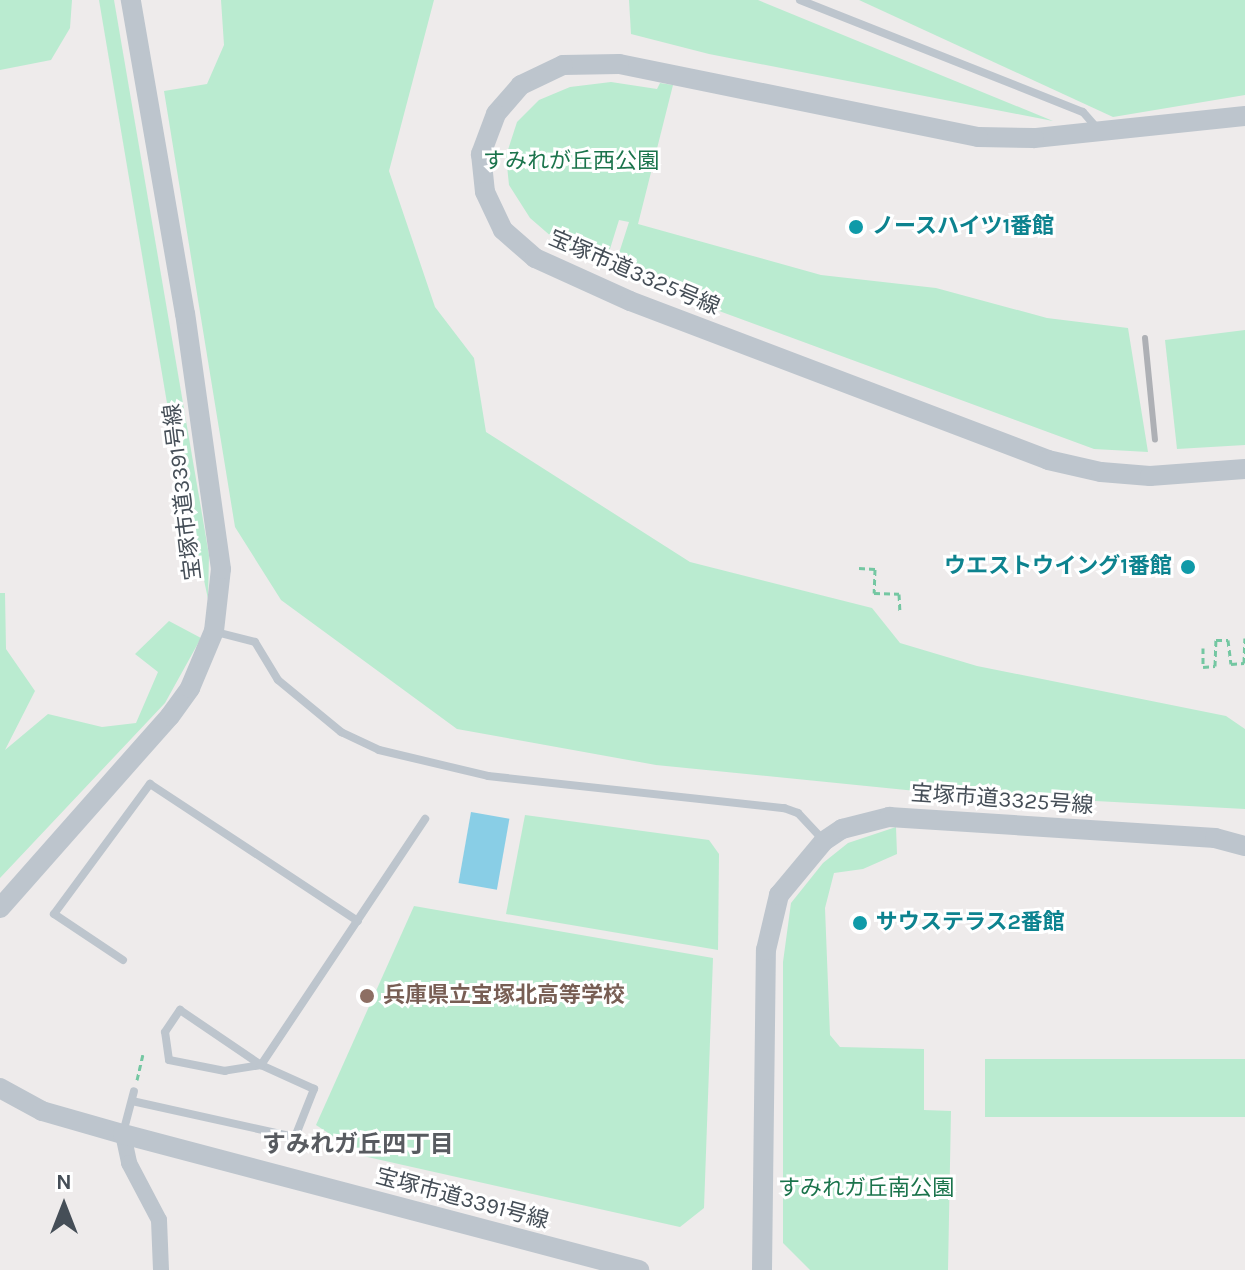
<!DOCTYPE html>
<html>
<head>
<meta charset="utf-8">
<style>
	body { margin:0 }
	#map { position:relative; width:1245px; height:1270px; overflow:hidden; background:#eeebeb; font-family:Karla,"Noto Sans JP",sans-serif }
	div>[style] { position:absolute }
	.green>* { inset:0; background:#baebd0; transform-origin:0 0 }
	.water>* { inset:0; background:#89cee6; transform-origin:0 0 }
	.path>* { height:3px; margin-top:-1.5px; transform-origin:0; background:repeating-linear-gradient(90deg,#74c7a2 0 6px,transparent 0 10px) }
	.service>* { height:8px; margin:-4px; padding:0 4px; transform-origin:4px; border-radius:4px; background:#bdc5cd }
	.minor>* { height:16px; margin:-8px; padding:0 8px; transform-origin:8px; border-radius:8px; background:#bdc5cd }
	.tertiary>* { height:20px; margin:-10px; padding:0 10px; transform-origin:10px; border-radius:10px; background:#bdc5cd }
	.rail>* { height:6px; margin:-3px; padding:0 3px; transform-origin:3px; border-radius:3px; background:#aeb0b5 }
	.dots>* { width:22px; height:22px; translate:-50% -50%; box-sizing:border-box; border:4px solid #fff; border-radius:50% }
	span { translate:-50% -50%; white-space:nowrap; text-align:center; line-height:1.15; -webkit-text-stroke:6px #fff; paint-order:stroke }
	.park-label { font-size:22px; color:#1b744c }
	.culture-label { font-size:22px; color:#0d838f; font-weight:700 }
	.left { translate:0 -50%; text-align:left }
	.right { translate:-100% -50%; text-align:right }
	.street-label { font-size:22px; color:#454e57 }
	.education-label { font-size:22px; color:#785e54; font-weight:700 }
	.neighbourhood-label { font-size:24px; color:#585b60; font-weight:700 }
	.north { position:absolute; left:24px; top:1166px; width:80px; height:80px; -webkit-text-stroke:6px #fff; paint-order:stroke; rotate:0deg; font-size:22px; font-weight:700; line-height:32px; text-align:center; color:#454e57 }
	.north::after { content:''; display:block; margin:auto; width:28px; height:36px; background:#454e57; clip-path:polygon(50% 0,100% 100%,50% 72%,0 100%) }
</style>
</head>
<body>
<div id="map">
	<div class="green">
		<i style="clip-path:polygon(0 0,72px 0,70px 28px,51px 60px,0 70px)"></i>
		<i style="clip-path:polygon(99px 0,114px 0,209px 555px,208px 599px,169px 415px)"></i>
		<i style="clip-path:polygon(221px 0,434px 0,389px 171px,435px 307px,474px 358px,486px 432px,690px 562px,872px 608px,900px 643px,977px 666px,1226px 716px,1245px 729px,1245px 809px,926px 792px,656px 765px,457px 729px,281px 600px,235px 527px,164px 91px,207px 84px,224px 45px)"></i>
		<i style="clip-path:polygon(629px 0,758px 0,1053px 121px,709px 54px,631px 34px)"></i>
		<i style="clip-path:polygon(859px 0,1245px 0,1245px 95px,1113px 117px)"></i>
		<i style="clip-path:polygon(611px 82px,657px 89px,660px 83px,673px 85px,638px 224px,821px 275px,936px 288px,1047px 318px,1128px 328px,1148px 452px,1094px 449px,613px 272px,629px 222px,619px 220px,605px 265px,560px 244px,530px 218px,509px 185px,506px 156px,517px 122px,539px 100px,570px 87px)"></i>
		<i style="clip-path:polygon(1245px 330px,1245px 445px,1177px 449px,1165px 340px)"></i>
		<i style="clip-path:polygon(0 593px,5px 593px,6px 649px,35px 691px,5px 750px,48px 714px,102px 727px,136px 723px,158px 672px,135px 654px,169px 621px,201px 638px,165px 703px,0 878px)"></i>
		<i style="clip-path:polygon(525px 815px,709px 840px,719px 854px,718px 950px,506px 914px)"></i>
		<i style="clip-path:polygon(896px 827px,897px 854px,863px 869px,834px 873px,825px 908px,830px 1035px,840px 1047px,924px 1049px,924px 1110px,951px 1111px,948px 1270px,810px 1270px,783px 1243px,783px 962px,791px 903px,823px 863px,848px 843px)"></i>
		<i style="clip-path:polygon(414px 906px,713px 958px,704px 1208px,680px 1227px,363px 1156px,316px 1125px)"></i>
		<i style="left:1245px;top:1059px;width:58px;height:260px;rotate:90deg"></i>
	</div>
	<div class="water">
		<i style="left:471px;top:812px;width:39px;height:72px;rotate:10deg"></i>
	</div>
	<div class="path">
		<i style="left:859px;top:568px;width:16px;rotate:4deg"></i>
		<i style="left:875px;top:569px;width:24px;rotate:92deg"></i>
		<i style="left:874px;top:593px;width:25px;rotate:2deg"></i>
		<i style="left:899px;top:594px;width:17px;rotate:87deg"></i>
		<i style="left:1203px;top:648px;width:19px;rotate:90deg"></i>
		<i style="left:1203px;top:667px;width:12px;rotate:-5deg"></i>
		<i style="left:1215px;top:666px;width:26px;rotate:-88deg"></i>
		<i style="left:1216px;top:640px;width:12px"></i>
		<i style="left:1228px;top:640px;width:24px;rotate:83deg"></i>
		<i style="left:1231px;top:664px;width:13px;rotate:-4deg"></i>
		<i style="left:1244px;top:663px;width:25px;rotate:-88deg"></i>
		<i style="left:137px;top:1080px;width:26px;rotate:-77deg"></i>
	</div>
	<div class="service">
		<i style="left:800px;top:0;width:304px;rotate:21.6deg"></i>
		<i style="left:1083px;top:112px;width:23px;rotate:49deg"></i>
		<i style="left:216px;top:632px;width:40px;rotate:14.4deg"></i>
		<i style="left:255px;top:642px;width:44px;rotate:58.8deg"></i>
		<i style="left:278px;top:680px;width:82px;rotate:39.5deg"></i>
		<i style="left:341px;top:732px;width:42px;rotate:25.3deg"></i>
		<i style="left:379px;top:750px;width:112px;rotate:13.4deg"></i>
		<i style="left:488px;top:776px;width:298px;rotate:6.2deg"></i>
		<i style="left:784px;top:808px;width:15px;rotate:20deg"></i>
		<i style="left:798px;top:813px;width:37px;rotate:47deg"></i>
		<i style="left:123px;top:960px;width:83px;rotate:-146.3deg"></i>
		<i style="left:54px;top:914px;width:162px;rotate:-53.6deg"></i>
		<i style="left:150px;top:784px;width:249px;rotate:33.4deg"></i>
		<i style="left:132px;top:1101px;width:167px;rotate:12.5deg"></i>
		<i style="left:295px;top:1137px;width:52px;rotate:-68.4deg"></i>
		<i style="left:314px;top:1089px;width:58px;rotate:-155.6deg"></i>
		<i style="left:261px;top:1065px;width:36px;rotate:171deg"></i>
		<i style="left:225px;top:1071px;width:57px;rotate:-168.9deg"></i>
		<i style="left:169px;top:1060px;width:28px;rotate:-98deg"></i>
		<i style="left:165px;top:1032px;width:27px;rotate:-56deg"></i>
		<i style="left:180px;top:1010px;width:98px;rotate:34.2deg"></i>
		<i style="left:261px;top:1065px;width:296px;rotate:-56.3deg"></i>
		<i style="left:123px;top:1133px;width:43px;rotate:-75.3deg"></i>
	</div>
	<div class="minor">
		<i style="left:123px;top:1134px;width:30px;rotate:78deg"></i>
		<i style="left:129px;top:1163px;width:64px;rotate:62.2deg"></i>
		<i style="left:159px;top:1220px;width:50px;rotate:87.7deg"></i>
	</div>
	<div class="tertiary">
		<i style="left:1245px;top:116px;width:212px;rotate:174deg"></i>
		<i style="left:1034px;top:138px;width:56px;rotate:-179deg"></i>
		<i style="left:978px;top:137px;width:366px;rotate:-168.5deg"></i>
		<i style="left:619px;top:64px;width:56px;rotate:179deg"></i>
		<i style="left:563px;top:65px;width:47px;rotate:154.5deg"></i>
		<i style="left:521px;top:85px;width:38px;rotate:131deg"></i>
		<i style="left:496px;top:114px;width:43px;rotate:110.6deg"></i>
		<i style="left:481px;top:154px;width:38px;rotate:84deg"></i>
		<i style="left:485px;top:192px;width:42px;rotate:64.7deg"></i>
		<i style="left:503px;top:230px;width:43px;rotate:41.2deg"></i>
		<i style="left:535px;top:258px;width:104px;rotate:24.4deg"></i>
		<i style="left:630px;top:301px;width:447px;rotate:20.8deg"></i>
		<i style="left:1048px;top:460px;width:54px;rotate:12.8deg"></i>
		<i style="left:1101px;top:472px;width:49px;rotate:4.7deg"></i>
		<i style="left:1150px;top:476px;width:95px;rotate:-4.2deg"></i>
		<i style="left:0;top:908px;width:256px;rotate:-48.5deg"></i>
		<i style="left:170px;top:716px;width:34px;rotate:-54deg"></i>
		<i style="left:190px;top:688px;width:62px;rotate:-67.2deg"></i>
		<i style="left:214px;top:631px;width:62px;rotate:-83.6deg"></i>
		<i style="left:221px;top:569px;width:258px;rotate:-98deg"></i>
		<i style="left:185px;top:314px;width:319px;rotate:-99.8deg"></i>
		<i style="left:0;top:1088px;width:48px;rotate:28.7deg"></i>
		<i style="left:42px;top:1111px;width:84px;rotate:15.9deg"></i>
		<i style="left:123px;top:1134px;width:534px;rotate:14.77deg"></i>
		<i style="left:762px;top:1270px;width:320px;rotate:-89.3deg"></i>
		<i style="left:766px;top:950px;width:57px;rotate:-76.7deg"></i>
		<i style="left:779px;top:895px;width:70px;rotate:-50.2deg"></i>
		<i style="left:824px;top:841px;width:22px;rotate:-34deg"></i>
		<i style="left:842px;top:829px;width:49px;rotate:-14.3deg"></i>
		<i style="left:889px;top:817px;width:327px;rotate:3.7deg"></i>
		<i style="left:1215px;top:838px;width:31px;rotate:15deg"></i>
	</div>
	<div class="rail">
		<i style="left:1145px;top:338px;width:102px;rotate:84.4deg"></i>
	</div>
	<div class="dots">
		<i style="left:856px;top:227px;background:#0f9aa8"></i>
		<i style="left:1188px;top:567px;background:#0f9aa8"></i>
		<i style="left:860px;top:923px;background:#0f9aa8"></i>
		<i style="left:367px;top:996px;background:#8d6e63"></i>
	</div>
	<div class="park-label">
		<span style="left:571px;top:162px">すみれが丘西公園</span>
		<span style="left:866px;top:1189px">すみれガ丘南公園</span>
	</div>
	<div class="culture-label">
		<span class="left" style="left:872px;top:227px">ノースハイツ1番館</span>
		<span class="right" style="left:1172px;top:567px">ウエストウイング1番館</span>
		<span class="left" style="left:876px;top:923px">サウステラス2番館</span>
	</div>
	<div class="street-label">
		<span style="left:634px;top:273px;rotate:23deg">宝塚市道3325号線</span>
		<span style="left:183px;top:492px;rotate:-97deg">宝塚市道3391号線</span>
		<span style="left:1002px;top:800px;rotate:4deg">宝塚市道3325号線</span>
		<span style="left:462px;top:1199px;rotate:15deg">宝塚市道3391号線</span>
	</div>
	<div class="education-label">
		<span class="left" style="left:383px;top:996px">兵庫県立宝塚北高等学校</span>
	</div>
	<div class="neighbourhood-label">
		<span style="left:358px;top:1145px">すみれガ丘四丁目</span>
	</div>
	<div class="north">N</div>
</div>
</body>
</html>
